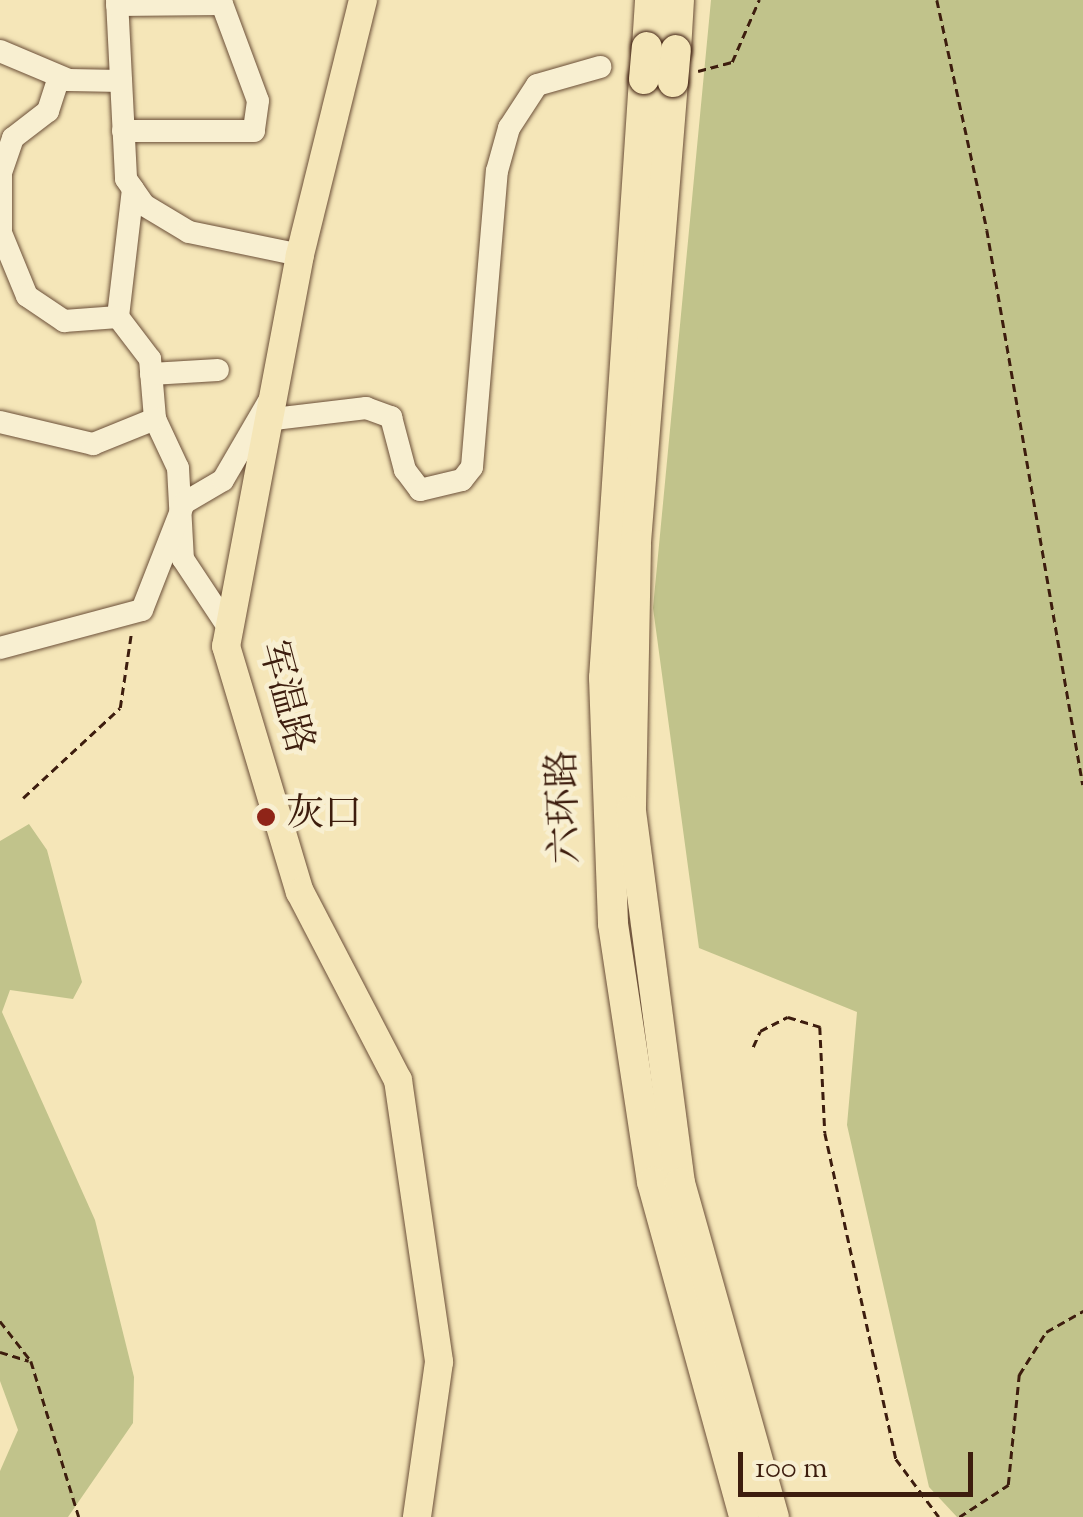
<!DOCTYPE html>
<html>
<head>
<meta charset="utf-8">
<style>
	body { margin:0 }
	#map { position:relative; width:1083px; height:1517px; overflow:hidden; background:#f5e6b8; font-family:"Sorts Mill Goudy","Noto Serif SC",serif }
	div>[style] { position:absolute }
	.green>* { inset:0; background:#c1c38b }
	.path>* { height:2.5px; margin-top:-1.25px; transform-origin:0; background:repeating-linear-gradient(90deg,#3d1d0e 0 8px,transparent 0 13px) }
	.roads { filter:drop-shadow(0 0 2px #6b4f38) drop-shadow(0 0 2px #6b4f38) }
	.minor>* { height:22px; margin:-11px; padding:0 11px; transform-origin:11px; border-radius:11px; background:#f8efd1 }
	.major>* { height:28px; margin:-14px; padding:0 14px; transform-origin:14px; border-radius:14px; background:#f5e6b8 }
	.highway>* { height:30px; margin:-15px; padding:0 15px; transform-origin:15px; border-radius:15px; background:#f5e6b8 }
	.bridges { filter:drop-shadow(0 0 2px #3d1d0e) drop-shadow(0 0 2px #3d1d0e) }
	.highway-bridge>* { height:30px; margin:-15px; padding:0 15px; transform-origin:15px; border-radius:15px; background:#f5e6b8 }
	.dots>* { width:28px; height:28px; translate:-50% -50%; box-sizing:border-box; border:5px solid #f8efd1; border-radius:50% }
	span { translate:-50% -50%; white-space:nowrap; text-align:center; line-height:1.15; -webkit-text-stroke:9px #f8efd1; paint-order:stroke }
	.street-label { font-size:38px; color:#3d1d0e }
	.poi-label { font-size:38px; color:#3d1d0e }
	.left { translate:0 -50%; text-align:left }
	.scale { position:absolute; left:738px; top:1452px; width:235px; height:45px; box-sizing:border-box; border:5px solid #3d1d0e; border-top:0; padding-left:12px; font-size:30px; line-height:35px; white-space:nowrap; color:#3d1d0e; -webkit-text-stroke:8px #f8efd1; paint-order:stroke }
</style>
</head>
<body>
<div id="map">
	<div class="green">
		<i style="clip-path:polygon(711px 0,1083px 0,1083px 1517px,957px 1517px,929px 1487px,847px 1125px,857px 1012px,699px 948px,653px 608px)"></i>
		<i style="clip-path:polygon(29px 824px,47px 850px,82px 982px,73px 999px,10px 990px,2px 1012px,95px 1220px,134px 1377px,133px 1423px,68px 1517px,0 1517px,0 1471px,18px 1430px,0 1381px,0 841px)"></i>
	</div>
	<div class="path">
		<i style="left:937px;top:0;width:235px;rotate:77.7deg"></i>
		<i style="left:987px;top:230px;width:563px;rotate:80.19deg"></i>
		<i style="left:698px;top:71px;width:35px;rotate:-15deg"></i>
		<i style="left:732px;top:62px;width:68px;rotate:-66.5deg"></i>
		<i style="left:23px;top:798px;width:132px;rotate:-42.9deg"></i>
		<i style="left:120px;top:708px;width:75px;rotate:-81.5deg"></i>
		<i style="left:753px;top:1047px;width:17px;rotate:-66deg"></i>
		<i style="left:760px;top:1031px;width:31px;rotate:-27deg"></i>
		<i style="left:788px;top:1017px;width:34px;rotate:17deg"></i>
		<i style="left:820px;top:1027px;width:106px;rotate:87.3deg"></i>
		<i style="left:825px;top:1133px;width:334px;rotate:77.7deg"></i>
		<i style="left:896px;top:1459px;width:72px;rotate:53.4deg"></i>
		<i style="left:0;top:1321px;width:51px;rotate:52.2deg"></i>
		<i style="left:31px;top:1361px;width:163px;rotate:72.9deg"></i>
		<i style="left:0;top:1352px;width:30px;rotate:17deg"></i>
		<i style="left:959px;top:1517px;width:59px;rotate:-33.1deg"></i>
		<i style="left:1008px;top:1485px;width:111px;rotate:-84.3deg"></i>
		<i style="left:1019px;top:1375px;width:51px;rotate:-57.9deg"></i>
		<i style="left:1046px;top:1332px;width:43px;rotate:-29.6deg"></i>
	</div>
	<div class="roads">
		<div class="minor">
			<i style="left:117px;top:0;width:179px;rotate:87.1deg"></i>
			<i style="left:126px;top:179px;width:32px;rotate:55deg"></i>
			<i style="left:144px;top:205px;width:52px;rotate:31deg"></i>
			<i style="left:189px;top:232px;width:113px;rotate:11.7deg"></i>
			<i style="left:117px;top:5px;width:105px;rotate:-0.5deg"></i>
			<i style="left:222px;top:4px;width:103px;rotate:69.6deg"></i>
			<i style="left:258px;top:101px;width:30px;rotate:98deg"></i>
			<i style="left:254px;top:131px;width:131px;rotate:180deg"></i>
			<i style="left:0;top:51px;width:75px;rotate:22.8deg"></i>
			<i style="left:69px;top:80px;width:52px;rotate:1.1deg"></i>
			<i style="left:59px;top:77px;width:36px;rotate:108deg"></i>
			<i style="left:48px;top:111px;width:44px;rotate:142.4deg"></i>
			<i style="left:13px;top:138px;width:36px;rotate:109deg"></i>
			<i style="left:1px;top:172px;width:61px;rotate:90deg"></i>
			<i style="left:1px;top:233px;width:68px;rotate:67.6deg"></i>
			<i style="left:27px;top:296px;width:45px;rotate:34deg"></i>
			<i style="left:64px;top:321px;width:54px;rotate:-4.2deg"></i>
			<i style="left:133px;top:189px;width:129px;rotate:96.7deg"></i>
			<i style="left:118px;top:317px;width:53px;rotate:52.7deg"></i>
			<i style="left:150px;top:359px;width:60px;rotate:85.2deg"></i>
			<i style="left:155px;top:419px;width:54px;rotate:64.9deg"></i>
			<i style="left:178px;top:468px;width:91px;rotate:86.9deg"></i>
			<i style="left:183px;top:559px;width:78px;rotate:56.5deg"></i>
			<i style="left:151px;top:374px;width:67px;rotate:-3.4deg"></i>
			<i style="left:274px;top:419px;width:93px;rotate:-6.8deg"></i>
			<i style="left:366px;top:408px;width:27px;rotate:20deg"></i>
			<i style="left:391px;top:417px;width:55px;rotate:75.2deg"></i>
			<i style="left:405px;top:470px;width:25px;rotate:53deg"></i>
			<i style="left:420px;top:490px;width:43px;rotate:-13.4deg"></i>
			<i style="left:462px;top:480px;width:16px;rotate:-52deg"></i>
			<i style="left:472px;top:467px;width:297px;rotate:-85.2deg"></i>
			<i style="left:497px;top:171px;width:45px;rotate:-74.4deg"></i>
			<i style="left:509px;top:128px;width:51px;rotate:-56.9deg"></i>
			<i style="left:537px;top:85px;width:66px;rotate:-15.9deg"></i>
			<i style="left:0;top:422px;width:96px;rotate:13.3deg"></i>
			<i style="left:93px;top:444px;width:67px;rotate:-22deg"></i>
			<i style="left:0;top:648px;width:147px;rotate:-15deg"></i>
			<i style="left:142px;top:610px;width:115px;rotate:-68.6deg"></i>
			<i style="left:184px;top:503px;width:45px;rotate:-30.5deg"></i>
			<i style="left:223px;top:480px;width:91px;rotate:-59.8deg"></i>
		</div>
		<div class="major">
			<i style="left:363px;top:0;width:263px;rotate:103.9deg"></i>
			<i style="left:300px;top:255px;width:398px;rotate:100.7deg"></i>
			<i style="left:226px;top:646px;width:257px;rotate:73.3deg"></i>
			<i style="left:300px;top:892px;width:212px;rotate:62.5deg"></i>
			<i style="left:398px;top:1080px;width:285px;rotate:81.7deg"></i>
			<i style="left:439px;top:1362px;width:157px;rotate:98.1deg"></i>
		</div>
		<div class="highway">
			<i style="left:647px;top:47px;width:47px;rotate:-86.3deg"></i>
			<i style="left:676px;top:50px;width:50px;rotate:-86.6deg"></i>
			<i style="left:644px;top:79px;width:600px;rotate:93.82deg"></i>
			<i style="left:604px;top:678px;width:246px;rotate:87.9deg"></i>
			<i style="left:613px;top:924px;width:261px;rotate:81.4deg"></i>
			<i style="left:652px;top:1182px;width:347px;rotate:74.6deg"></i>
			<i style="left:673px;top:82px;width:464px;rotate:94.6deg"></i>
			<i style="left:636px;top:545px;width:266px;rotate:91.1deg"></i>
			<i style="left:631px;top:811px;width:375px;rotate:82.5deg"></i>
			<i style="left:680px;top:1183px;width:347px;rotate:74.3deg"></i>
		</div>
	</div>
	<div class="bridges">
		<div class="highway-bridge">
			<i style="left:644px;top:79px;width:32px;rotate:-85deg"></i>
			<i style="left:673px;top:82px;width:32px;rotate:-85deg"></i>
		</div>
	</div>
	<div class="dots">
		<i style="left:266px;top:817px;background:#8f2418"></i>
	</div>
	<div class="street-label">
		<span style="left:283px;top:698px;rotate:75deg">军温路</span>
		<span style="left:567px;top:807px;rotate:-92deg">六环路</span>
	</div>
	<div class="poi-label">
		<span class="left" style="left:286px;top:817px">灰口</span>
	</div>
	<div class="scale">100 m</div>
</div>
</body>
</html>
